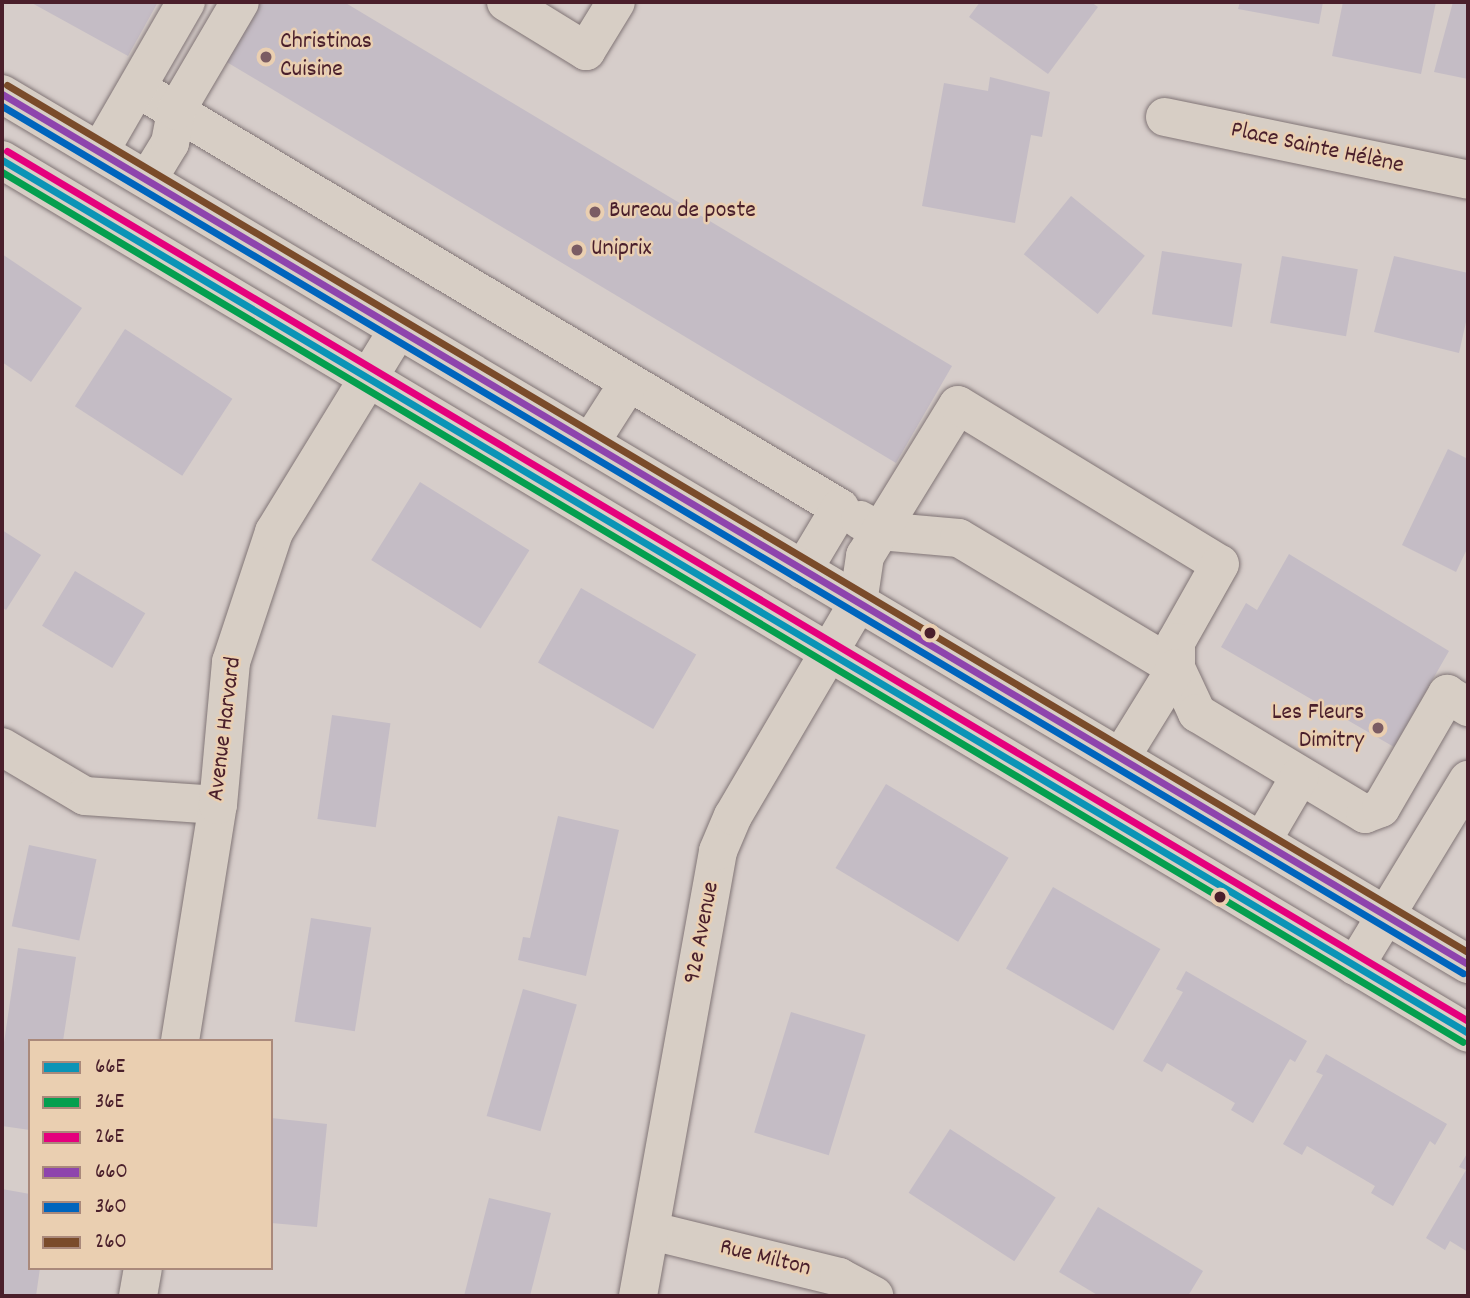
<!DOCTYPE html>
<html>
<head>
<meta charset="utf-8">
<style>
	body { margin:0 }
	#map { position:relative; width:1470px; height:1298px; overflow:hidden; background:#d6cdca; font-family:Dekko,sans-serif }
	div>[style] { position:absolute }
	.building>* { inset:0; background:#c4bcc5; transform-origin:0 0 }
	.roads { filter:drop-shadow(0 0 2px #817576) drop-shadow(0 0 2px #817576) }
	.minor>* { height:38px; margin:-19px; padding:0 19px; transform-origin:19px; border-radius:19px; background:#d7cec5 }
	.bus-1>* { height:7px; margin:-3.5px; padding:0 3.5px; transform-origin:3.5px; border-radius:3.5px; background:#0b94b6 }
	.bus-2>* { height:7px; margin:-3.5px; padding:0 3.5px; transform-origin:3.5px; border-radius:3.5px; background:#049f4f }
	.bus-3>* { height:7px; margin:-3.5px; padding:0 3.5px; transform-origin:3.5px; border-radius:3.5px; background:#e5007d }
	.bus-4>* { height:7px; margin:-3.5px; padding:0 3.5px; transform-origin:3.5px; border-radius:3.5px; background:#8e44ad }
	.bus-5>* { height:7px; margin:-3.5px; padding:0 3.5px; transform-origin:3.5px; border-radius:3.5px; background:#0065bd }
	.bus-6>* { height:7px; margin:-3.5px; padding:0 3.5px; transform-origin:3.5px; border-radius:3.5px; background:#7a4b2a }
	.dots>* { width:19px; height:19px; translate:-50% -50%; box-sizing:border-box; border:4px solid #eacfb1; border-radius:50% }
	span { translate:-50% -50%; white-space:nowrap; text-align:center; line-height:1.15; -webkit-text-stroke:5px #eacfb1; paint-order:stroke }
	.poi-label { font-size:24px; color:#4a1f2b }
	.left { translate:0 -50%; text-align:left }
	.right { translate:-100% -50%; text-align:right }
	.street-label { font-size:24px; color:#4a1f2b }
	.frame { position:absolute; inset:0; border:4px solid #4a1f2b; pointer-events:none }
	.legend { position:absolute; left:28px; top:1039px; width:245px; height:231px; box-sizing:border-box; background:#eacfb1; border:2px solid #aa897b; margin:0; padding:9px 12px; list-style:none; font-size:21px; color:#4a1f2b }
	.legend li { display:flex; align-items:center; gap:14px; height:35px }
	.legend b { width:35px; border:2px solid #aa897b }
</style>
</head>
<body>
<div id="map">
	<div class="building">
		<i style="clip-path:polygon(30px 2px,158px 2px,128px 56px)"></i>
		<i style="clip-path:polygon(257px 2px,344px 2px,952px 366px,896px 463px,225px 61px)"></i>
		<i style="clip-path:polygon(980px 2px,1091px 2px,1098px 7px,1048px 74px,969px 17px)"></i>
		<i style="clip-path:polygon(1240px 2px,1323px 2px,1319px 24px,1238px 9px)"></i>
		<i style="clip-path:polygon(1343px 2px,1436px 2px,1421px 74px,1332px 56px)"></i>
		<i style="clip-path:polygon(1453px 2px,1468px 2px,1468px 79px,1434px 72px)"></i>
		<i style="clip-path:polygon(990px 77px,1050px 92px,1042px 137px,1031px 135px,1015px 223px,922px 206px,944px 83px,988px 91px)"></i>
		<i style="left:1071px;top:196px;width:95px;height:75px;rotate:39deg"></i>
		<i style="left:1162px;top:251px;width:81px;height:64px;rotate:9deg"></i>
		<i style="clip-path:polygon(2px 254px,82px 308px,31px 382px,2px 362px)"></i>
		<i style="left:1282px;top:256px;width:77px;height:68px;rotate:10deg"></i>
		<i style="clip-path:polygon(1394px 256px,1468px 273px,1468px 313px,1459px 353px,1374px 332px)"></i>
		<i style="left:125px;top:329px;width:128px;height:92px;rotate:33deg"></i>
		<i style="clip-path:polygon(1448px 449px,1468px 459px,1468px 547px,1456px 572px,1402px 545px)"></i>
		<i style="left:420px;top:482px;width:129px;height:92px;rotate:32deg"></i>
		<i style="clip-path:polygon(2px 530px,41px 555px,6px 610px,2px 607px)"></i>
		<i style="clip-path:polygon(1289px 554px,1449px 651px,1394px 747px,1221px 647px,1246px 603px,1257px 610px)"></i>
		<i style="left:75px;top:571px;width:82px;height:64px;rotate:31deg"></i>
		<i style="left:581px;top:588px;width:133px;height:86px;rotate:30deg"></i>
		<i style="left:332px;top:715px;width:59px;height:105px;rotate:8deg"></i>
		<i style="left:886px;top:784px;width:143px;height:98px;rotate:31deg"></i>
		<i style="clip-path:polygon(558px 816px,619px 830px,586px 976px,518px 960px,523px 937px,530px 938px)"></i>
		<i style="left:29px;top:845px;width:69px;height:83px;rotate:12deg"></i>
		<i style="left:1053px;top:887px;width:124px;height:94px;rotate:30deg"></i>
		<i style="left:311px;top:918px;width:61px;height:105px;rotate:9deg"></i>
		<i style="clip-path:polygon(18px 948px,76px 957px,63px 1041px,30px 1041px,30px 1130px,2px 1126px,2px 1056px)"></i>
		<i style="clip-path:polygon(1186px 971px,1307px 1041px,1295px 1062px,1290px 1059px,1253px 1123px,1231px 1110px,1235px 1103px,1167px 1063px,1162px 1072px,1143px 1061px,1183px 992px,1176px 989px)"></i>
		<i style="left:523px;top:989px;width:56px;height:132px;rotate:16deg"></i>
		<i style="left:791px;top:1012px;width:78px;height:126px;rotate:17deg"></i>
		<i style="clip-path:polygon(1326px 1054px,1447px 1124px,1435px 1145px,1430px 1141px,1393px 1206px,1371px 1193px,1375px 1186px,1307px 1146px,1302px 1155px,1283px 1144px,1323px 1075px,1316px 1072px)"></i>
		<i style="clip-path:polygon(271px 1118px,327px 1124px,317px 1227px,271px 1223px)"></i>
		<i style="left:950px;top:1129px;width:126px;height:76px;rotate:33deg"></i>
		<i style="clip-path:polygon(1468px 1152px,1468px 1252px,1450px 1241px,1445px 1250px,1426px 1238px,1466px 1170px,1459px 1167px)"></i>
		<i style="clip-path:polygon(2px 1189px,30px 1194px,30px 1268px,40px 1268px,36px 1296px,2px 1296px)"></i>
		<i style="clip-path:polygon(489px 1198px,551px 1213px,530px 1296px,464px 1296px)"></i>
		<i style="clip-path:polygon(1098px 1207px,1203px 1271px,1188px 1296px,1099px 1296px,1059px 1272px)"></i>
	</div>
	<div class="roads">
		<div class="minor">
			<i style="left:506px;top:2px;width:94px;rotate:31.5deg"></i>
			<i style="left:586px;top:51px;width:57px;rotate:-58.5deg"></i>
			<i style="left:137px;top:88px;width:819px;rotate:30.86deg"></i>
			<i style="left:840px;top:508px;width:72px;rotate:120.8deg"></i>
			<i style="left:2px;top:94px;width:1705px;rotate:30.69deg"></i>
			<i style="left:1165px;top:117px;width:309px;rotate:11.7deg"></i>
			<i style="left:100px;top:151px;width:172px;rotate:-60deg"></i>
			<i style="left:2px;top:160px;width:1706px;rotate:30.77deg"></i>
			<i style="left:148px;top:179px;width:42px;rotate:-58.6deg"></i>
			<i style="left:170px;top:143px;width:33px;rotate:-79deg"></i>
			<i style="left:176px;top:111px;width:126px;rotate:-59.6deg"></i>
			<i style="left:590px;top:443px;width:72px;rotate:-57.4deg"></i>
			<i style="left:860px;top:520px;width:23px;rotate:29deg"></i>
			<i style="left:880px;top:531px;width:79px;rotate:5.1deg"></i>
			<i style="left:959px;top:538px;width:253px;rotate:30.9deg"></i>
			<i style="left:1176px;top:668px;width:50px;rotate:65deg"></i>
			<i style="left:1197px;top:713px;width:196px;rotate:31deg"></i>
			<i style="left:1365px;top:814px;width:17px;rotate:-21deg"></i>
			<i style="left:1381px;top:808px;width:132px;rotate:-59.9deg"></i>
			<i style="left:1447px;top:694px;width:25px;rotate:32deg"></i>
			<i style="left:2px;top:747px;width:96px;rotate:30.6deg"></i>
			<i style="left:85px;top:796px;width:133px;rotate:3.9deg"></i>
			<i style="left:1262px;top:841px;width:75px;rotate:-59.7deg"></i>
			<i style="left:1355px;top:966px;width:218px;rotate:-58.7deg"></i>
			<i style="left:180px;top:1041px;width:239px;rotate:-80.9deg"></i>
			<i style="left:218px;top:805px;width:144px;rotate:-84.8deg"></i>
			<i style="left:231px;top:662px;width:137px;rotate:-71.7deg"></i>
			<i style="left:274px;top:532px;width:237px;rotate:-58.5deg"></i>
			<i style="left:652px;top:1231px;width:193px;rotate:13.8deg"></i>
			<i style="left:839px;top:1277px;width:40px;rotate:28deg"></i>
			<i style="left:138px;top:1296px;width:28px;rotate:-80deg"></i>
			<i style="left:638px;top:1296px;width:452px;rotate:-79.8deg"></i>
			<i style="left:718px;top:851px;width:38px;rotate:-67deg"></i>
			<i style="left:733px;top:816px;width:247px;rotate:-59.6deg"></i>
			<i style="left:858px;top:603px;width:48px;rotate:-81.5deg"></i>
			<i style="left:865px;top:556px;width:177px;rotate:-58.4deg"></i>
			<i style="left:958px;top:405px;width:306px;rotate:31.3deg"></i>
			<i style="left:1220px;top:564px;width:90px;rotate:119.4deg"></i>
			<i style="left:1176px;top:642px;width:26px;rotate:90deg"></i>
			<i style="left:1176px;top:668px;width:105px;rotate:121.7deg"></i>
		</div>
	</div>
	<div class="bus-1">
		<i style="left:2px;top:160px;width:1706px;rotate:30.77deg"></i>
	</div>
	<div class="bus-2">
		<i style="left:2px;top:172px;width:1700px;rotate:30.77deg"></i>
	</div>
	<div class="bus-3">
		<i style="left:7px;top:151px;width:1700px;rotate:30.77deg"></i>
	</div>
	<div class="bus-4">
		<i style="left:2px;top:94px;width:1705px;rotate:30.69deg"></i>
	</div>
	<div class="bus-5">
		<i style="left:2px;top:106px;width:1699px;rotate:30.69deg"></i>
	</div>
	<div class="bus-6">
		<i style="left:7px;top:85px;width:1699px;rotate:30.69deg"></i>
	</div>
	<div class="dots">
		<i style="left:266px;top:57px;background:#7b5c63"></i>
		<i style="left:595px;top:212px;background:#7b5c63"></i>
		<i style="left:577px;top:250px;background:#7b5c63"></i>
		<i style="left:930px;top:633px;background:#4a1f2b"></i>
		<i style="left:1378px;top:728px;background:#7b5c63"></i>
		<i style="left:1220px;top:897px;background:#4a1f2b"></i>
	</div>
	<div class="poi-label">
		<span class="left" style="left:280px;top:57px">Christinas<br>Cuisine</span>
		<span class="left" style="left:609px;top:212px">Bureau de poste</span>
		<span class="left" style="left:591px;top:250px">Uniprix</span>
		<span class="right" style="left:1364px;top:728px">Les Fleurs<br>Dimitry</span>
	</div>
	<div class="street-label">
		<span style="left:1317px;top:149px;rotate:12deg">Place Sainte Hélène</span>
		<span style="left:226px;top:729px;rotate:-83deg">Avenue Harvard</span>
		<span style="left:703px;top:933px;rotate:-79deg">92e Avenue</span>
		<span style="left:765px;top:1259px;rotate:14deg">Rue Milton</span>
	</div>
	<div class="frame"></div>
	<ul class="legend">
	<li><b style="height:9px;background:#0b94b6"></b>66E</li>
	<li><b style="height:9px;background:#049f4f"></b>36E</li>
	<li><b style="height:9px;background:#e5007d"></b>26E</li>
	<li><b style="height:9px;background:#8e44ad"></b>66O</li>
	<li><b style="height:9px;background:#0065bd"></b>36O</li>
	<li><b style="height:9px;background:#7a4b2a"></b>26O</li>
	</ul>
</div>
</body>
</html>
